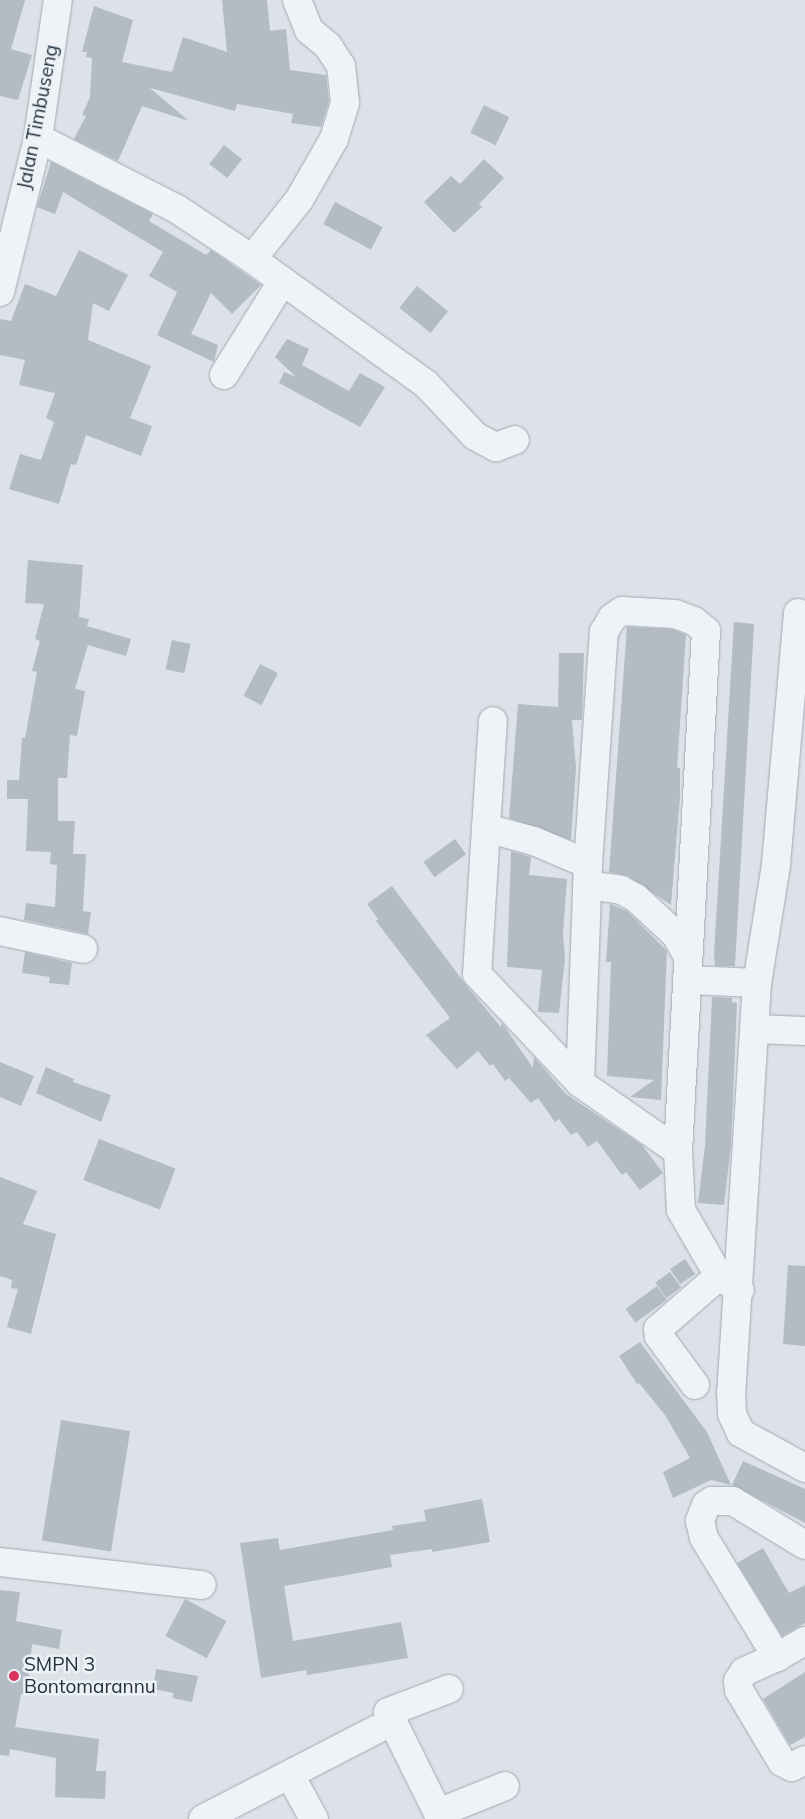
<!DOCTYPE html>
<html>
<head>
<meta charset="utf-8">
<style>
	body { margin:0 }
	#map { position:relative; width:805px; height:1819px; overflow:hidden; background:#dce2e8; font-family:Mulish,sans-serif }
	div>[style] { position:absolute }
	.building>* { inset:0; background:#b3bbc5; transform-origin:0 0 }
	.roads { filter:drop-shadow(0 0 1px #a1a9b2) drop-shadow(0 0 1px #a1a9b2) }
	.minor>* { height:28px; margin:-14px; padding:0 14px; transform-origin:14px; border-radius:14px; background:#eff2f6 }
	.dots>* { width:14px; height:14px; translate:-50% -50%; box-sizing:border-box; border:2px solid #ebf1f5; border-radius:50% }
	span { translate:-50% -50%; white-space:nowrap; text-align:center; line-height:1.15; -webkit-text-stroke:5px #ebf1f5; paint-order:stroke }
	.street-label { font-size:19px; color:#25313f }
	.poi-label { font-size:19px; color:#25313f }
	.left { translate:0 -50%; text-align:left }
</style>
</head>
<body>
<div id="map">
	<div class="building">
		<i style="clip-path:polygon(0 0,25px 0,11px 49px,32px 55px,18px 100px,0 96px)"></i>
		<i style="clip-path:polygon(222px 0,267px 0,270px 31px,286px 29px,290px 70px,326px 75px,329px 101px,321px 127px,291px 123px,293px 114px,237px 104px,235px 111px,150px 88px,189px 121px,142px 106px,118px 161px,74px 139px,86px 116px,82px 115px,90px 97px,92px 58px,86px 57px,87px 52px,82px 52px,94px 6px,133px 20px,122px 62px,172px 72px,183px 37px,227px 52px)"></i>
		<i style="left:484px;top:105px;width:28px;height:31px;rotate:26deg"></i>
		<i style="left:224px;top:145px;width:23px;height:24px;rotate:38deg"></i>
		<i style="clip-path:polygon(484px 159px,504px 178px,479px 204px,482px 207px,454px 233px,424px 202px,451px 176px,460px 184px)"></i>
		<i style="clip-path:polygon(51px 162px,153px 214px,149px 221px,206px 255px,211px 250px,261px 285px,232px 314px,211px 293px,191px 334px,218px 345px,214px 362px,157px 335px,177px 292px,149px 276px,163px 252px,63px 192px,55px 214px,37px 207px)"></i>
		<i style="left:335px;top:202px;width:54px;height:25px;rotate:28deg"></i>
		<i style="clip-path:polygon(79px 250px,128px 275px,109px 311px,93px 303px,88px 340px,151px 366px,130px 418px,152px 426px,141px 456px,86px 435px,76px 465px,71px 464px,59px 504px,9px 489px,20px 454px,41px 460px,54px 422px,46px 418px,55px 393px,19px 385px,25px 360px,0 355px,0 319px,11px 321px,25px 284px,56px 296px)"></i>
		<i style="left:417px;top:286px;width:40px;height:28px;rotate:39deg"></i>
		<i style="clip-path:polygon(287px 339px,309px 349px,302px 365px,349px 391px,360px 373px,385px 387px,360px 427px,279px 383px,284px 372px,296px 377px,275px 357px)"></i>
		<i style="clip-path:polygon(28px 560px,83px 565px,79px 617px,89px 619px,87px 626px,131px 639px,126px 656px,88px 645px,75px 689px,85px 691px,77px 736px,70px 735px,67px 778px,58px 778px,58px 821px,75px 821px,73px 854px,86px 854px,83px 911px,91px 912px,88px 934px,24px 920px,26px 903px,55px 907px,57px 865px,50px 864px,51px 852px,26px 851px,28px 799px,7px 799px,7px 780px,19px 780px,22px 738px,25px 738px,37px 672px,32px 671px,40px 641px,35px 639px,44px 604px,25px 603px)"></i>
		<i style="clip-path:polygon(734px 622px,754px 624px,735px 966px,715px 966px,714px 954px)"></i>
		<i style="clip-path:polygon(627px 627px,672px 629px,686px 635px,677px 768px,680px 768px,680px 797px,671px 905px,628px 876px,609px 872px)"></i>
		<i style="left:172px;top:640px;width:19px;height:30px;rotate:12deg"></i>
		<i style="clip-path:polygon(559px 653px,584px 653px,582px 720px,572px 720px,576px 768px,571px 840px,509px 818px,518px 704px,558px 707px)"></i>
		<i style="left:260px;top:664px;width:20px;height:36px;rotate:27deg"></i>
		<i style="left:455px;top:839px;width:19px;height:39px;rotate:54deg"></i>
		<i style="clip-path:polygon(511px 851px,531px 857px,529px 875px,567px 879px,563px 933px,565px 959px,559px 1013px,538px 1012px,542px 970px,507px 967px)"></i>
		<i style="clip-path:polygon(392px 886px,466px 985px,501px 1027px,502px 1023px,505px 1027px,533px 1068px,534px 1057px,566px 1094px,642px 1145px,663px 1173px,640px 1190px,626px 1172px,622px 1175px,597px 1141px,588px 1147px,577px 1132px,571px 1135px,559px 1119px,555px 1122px,538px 1098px,531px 1103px,509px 1078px,505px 1081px,493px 1064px,490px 1066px,478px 1051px,457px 1069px,426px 1035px,450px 1018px,376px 921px,378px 919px,367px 904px)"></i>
		<i style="clip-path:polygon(610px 904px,627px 911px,667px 951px,661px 1100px,630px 1097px,654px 1080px,607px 1076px,611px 962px,606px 962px)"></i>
		<i style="clip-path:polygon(25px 952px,72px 963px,69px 985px,49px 983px,50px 977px,22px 973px)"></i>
		<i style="clip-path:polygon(712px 997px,732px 998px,732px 1002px,737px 1003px,731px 1145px,724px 1205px,698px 1203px,705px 1145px)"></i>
		<i style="clip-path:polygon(0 1062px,34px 1076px,21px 1106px,0 1097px)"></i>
		<i style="clip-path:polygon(46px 1067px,74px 1079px,73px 1082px,111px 1095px,101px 1122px,36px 1093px)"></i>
		<i style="left:99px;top:1139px;width:82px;height:44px;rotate:21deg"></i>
		<i style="clip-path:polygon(0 1177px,37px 1191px,23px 1224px,56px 1234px,31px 1334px,7px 1327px,18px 1289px,11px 1288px,12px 1280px,0 1276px)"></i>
		<i style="left:685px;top:1259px;width:18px;height:18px;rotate:56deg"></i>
		<i style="clip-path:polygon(788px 1265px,805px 1266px,805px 1346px,783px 1344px)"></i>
		<i style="left:670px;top:1272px;width:19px;height:18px;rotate:54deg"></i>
		<i style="left:657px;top:1286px;width:17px;height:39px;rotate:54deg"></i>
		<i style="clip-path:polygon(640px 1342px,707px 1432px,731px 1485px,711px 1480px,673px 1498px,663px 1472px,690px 1458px,665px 1415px,639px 1383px,637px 1384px,619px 1356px)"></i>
		<i style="left:61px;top:1420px;width:70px;height:122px;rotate:9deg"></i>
		<i style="clip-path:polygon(743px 1461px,805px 1489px,805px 1523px,732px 1485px)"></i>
		<i style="clip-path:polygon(482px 1499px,490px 1542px,432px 1552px,432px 1549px,390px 1555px,392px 1567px,284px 1586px,293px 1641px,401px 1622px,408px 1658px,307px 1675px,306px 1670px,261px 1678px,240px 1543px,278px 1538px,280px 1550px,393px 1530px,392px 1526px,426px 1521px,424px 1510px)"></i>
		<i style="clip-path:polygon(763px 1548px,789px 1593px,805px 1585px,805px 1623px,782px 1636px,737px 1563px)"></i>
		<i style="clip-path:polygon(0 1590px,20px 1592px,16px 1621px,62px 1630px,59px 1649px,32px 1644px,27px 1694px,21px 1694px,15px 1727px,99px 1739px,96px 1771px,106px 1771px,105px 1799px,55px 1797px,56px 1758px,10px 1749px,9px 1756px,0 1755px)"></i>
		<i style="left:185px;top:1599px;width:47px;height:42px;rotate:28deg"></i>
		<i style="clip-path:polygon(156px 1669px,198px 1676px,192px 1702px,172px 1698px,174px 1693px,153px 1689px)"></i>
		<i style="clip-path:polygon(805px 1672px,805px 1737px,790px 1745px,763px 1699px)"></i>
	</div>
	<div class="roads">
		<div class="minor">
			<i style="left:38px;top:138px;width:156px;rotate:27.1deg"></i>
			<i style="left:177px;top:209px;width:90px;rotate:33.7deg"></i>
			<i style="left:252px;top:259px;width:75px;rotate:-51.5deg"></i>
			<i style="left:299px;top:200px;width:70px;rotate:-60.2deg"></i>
			<i style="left:334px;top:139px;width:38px;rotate:-73deg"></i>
			<i style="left:345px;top:103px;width:37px;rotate:-96deg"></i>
			<i style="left:341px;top:66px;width:24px;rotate:-123deg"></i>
			<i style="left:328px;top:46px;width:25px;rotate:-140deg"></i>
			<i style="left:309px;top:30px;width:32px;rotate:-112deg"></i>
			<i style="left:252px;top:259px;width:214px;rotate:35.7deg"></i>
			<i style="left:426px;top:384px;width:71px;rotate:46.7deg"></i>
			<i style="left:475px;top:436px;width:24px;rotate:28deg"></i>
			<i style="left:496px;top:447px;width:20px;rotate:-20deg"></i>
			<i style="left:0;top:292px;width:159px;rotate:-76.1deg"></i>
			<i style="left:38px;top:138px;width:139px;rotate:-81.8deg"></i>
			<i style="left:224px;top:375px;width:110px;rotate:-58.1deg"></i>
			<i style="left:798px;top:613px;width:253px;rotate:95deg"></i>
			<i style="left:776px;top:865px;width:120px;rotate:99.1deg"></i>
			<i style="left:757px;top:983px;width:410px;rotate:93.6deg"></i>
			<i style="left:731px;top:1392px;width:22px;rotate:87deg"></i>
			<i style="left:732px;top:1414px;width:21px;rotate:65deg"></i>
			<i style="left:741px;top:1433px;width:73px;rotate:28.7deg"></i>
			<i style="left:486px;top:828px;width:107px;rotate:-86.3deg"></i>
			<i style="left:588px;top:864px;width:59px;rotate:-156.9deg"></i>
			<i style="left:534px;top:841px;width:50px;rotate:-164.8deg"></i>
			<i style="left:486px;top:828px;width:146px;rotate:93.5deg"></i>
			<i style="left:477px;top:974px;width:150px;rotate:46.6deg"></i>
			<i style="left:580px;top:1083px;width:119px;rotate:34.8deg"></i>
			<i style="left:678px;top:1151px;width:59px;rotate:87.1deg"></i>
			<i style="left:681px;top:1210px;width:76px;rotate:60.1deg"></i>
			<i style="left:719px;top:1276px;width:25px;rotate:34deg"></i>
			<i style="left:587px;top:885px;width:34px;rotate:8deg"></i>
			<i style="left:621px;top:890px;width:17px;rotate:28deg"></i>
			<i style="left:636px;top:898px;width:54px;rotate:42.8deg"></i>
			<i style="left:676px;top:935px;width:25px;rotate:61deg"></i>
			<i style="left:0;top:931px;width:85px;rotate:12.2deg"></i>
			<i style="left:688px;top:980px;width:69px;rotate:2.5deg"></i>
			<i style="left:756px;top:1029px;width:49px;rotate:2.3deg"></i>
			<i style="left:580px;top:1083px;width:219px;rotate:-87.9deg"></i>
			<i style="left:588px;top:864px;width:233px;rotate:-86.1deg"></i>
			<i style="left:604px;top:632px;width:16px;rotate:-60deg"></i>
			<i style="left:612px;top:618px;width:12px;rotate:-35deg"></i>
			<i style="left:622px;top:611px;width:53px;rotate:3.2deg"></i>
			<i style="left:675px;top:614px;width:20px;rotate:20deg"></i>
			<i style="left:694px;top:621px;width:16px;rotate:40deg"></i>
			<i style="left:706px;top:631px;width:521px;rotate:93.08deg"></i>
			<i style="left:695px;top:1385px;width:61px;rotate:-126.3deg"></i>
			<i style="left:659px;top:1336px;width:7px;rotate:-98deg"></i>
			<i style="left:658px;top:1329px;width:81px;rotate:-41deg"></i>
			<i style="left:805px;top:1545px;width:84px;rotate:-148.6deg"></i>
			<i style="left:733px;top:1501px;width:21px;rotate:180deg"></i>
			<i style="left:712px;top:1501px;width:7px;rotate:146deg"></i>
			<i style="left:706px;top:1505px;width:17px;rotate:111deg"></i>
			<i style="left:700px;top:1521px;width:17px;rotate:77deg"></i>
			<i style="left:704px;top:1538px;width:140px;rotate:58.5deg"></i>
			<i style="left:777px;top:1657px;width:36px;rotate:156deg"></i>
			<i style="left:744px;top:1672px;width:11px;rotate:124deg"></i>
			<i style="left:738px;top:1681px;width:9px;rotate:84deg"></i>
			<i style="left:739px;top:1690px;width:84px;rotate:59.2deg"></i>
			<i style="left:782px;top:1762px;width:11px;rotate:27deg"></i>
			<i style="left:792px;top:1767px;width:15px;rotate:-28deg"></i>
			<i style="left:0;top:1562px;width:203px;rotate:6.5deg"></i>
			<i style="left:777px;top:1657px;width:32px;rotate:-30deg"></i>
			<i style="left:290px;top:1775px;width:50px;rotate:61.4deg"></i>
			<i style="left:438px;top:1813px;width:72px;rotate:-21.9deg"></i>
			<i style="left:203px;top:1819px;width:196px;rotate:-27.3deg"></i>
			<i style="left:441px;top:1819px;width:119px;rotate:-116.4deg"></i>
			<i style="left:388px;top:1712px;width:65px;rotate:-20.7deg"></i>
		</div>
	</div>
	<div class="dots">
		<i style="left:14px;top:1676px;background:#d9345f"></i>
	</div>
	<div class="street-label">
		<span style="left:38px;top:117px;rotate:-79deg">Jalan Timbuseng</span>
	</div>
	<div class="poi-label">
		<span class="left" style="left:24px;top:1676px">SMPN 3<br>Bontomarannu</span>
	</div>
</div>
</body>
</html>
